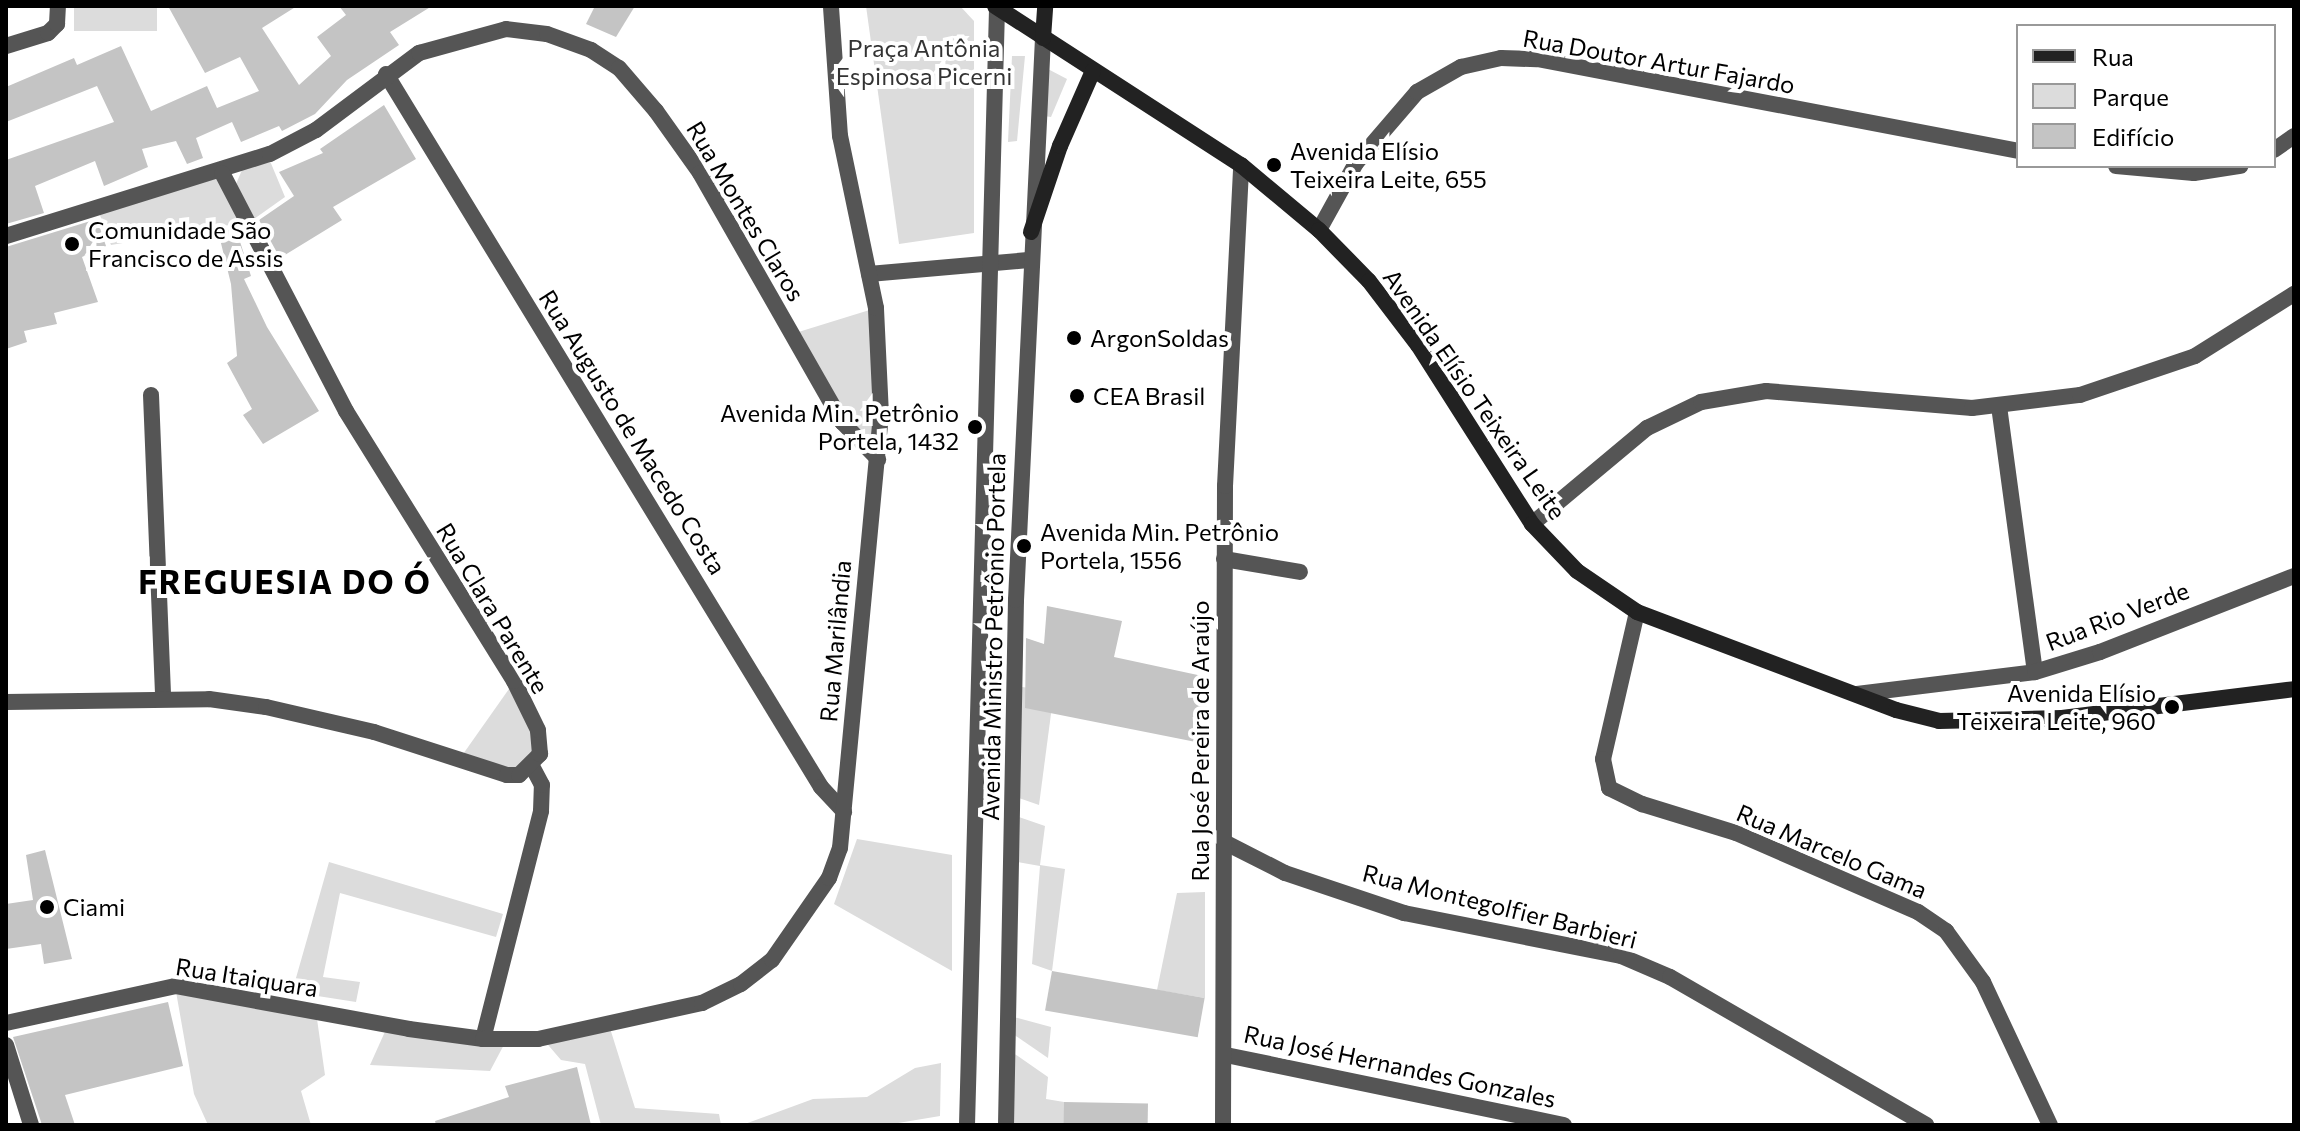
<!DOCTYPE html>
<html>
<head>
<meta charset="utf-8">
<style>
	body { margin:0 }
	#map { position:relative; width:2300px; height:1131px; overflow:hidden; background:#fff; font-family:Commissioner,sans-serif }
	div>[style] { position:absolute }
	.green>* { inset:0; background:#dcdcdc; transform-origin:0 0 }
	.building>* { inset:0; background:#c4c4c4; transform-origin:0 0 }
	.pedestrian>* { height:16px; margin:-8px; padding:0 8px; transform-origin:8px; border-radius:8px; background:#555 }
	.minor>* { height:16px; margin:-8px; padding:0 8px; transform-origin:8px; border-radius:8px; background:#555 }
	.tertiary>* { height:16px; margin:-8px; padding:0 8px; transform-origin:8px; border-radius:8px; background:#555 }
	.secondary>* { height:16px; margin:-8px; padding:0 8px; transform-origin:8px; border-radius:8px; background:#222 }
	.dots>* { width:22px; height:22px; translate:-50% -50%; box-sizing:border-box; border:4px solid #fff; border-radius:50% }
	span { translate:-50% -50%; white-space:nowrap; text-align:center; line-height:1.15; -webkit-text-stroke:8px #fff; paint-order:stroke }
	.park-label { font-size:24px; color:#333 }
	.street-label { font-size:24px; color:#000 }
	.poi-label { font-size:24px; color:#000 }
	.left { translate:0 -50%; text-align:left }
	.right { translate:-100% -50%; text-align:right }
	.district-label { font-size:32px; color:#000; font-weight:700; letter-spacing:2px }
	.frame { position:absolute; inset:0; border:8px solid #000; pointer-events:none }
	.legend { position:absolute; left:2016px; top:24px; width:260px; height:144px; box-sizing:border-box; background:#fff; border:2px solid #999; margin:0; padding:10px 14px; list-style:none; font-size:24px; color:#000 }
	.legend li { display:flex; align-items:center; gap:16px; height:40px }
	.legend b { width:40px; border:2px solid #999 }
</style>
</head>
<body>
<div id="map">
	<div class="green">
		<i style="left:74px;top:6px;width:83px;height:25px"></i>
		<i style="clip-path:polygon(866px 6px,960px 6px,974px 21px,974px 233px,899px 244px)"></i>
		<i style="clip-path:polygon(1012px 56px,1025px 56px,1017px 141px,1008px 142px)"></i>
		<i style="clip-path:polygon(1046px 68px,1067px 79px,1051px 117px,1044px 116px)"></i>
		<i style="clip-path:polygon(270px 161px,285px 197px,254px 219px,236px 184px,242px 170px)"></i>
		<i style="clip-path:polygon(222px 177px,241px 223px,111px 245px,98px 210px)"></i>
		<i style="clip-path:polygon(876px 308px,878px 459px,792px 334px)"></i>
		<i style="clip-path:polygon(511px 686px,529px 716px,537px 754px,520px 770px,461px 757px)"></i>
		<i style="clip-path:polygon(1015px 686px,1054px 691px,1039px 805px,1013px 796px)"></i>
		<i style="clip-path:polygon(1013px 815px,1045px 826px,1040px 865px,1065px 869px,1052px 971px,1032px 964px,1040px 866px,1012px 861px)"></i>
		<i style="clip-path:polygon(857px 839px,952px 855px,952px 971px,834px 904px)"></i>
		<i style="clip-path:polygon(329px 862px,503px 914px,496px 937px,340px 893px,323px 977px,360px 982px,356px 1002px,292px 992px)"></i>
		<i style="clip-path:polygon(1205px 892px,1205px 998px,1157px 990px,1177px 893px)"></i>
		<i style="clip-path:polygon(175px 986px,316px 1012px,325px 1075px,301px 1091px,311px 1125px,208px 1125px,194px 1094px)"></i>
		<i style="clip-path:polygon(1010px 1016px,1051px 1027px,1048px 1058px,1010px 1032px)"></i>
		<i style="clip-path:polygon(388px 1025px,507px 1039px,490px 1071px,370px 1065px)"></i>
		<i style="clip-path:polygon(609px 1025px,635px 1108px,719px 1114px,721px 1125px,601px 1125px,585px 1064px,561px 1060px,543px 1039px)"></i>
		<i style="clip-path:polygon(1009px 1050px,1048px 1077px,1046px 1099px,1064px 1102px,1064px 1125px,1006px 1125px)"></i>
		<i style="clip-path:polygon(941px 1063px,940px 1116px,886px 1125px,742px 1125px,813px 1099px,867px 1097px,915px 1068px)"></i>
	</div>
	<div class="building">
		<i style="clip-path:polygon(168px 6px,297px 6px,262px 28px,299px 85px,331px 56px,317px 37px,346px 15px,339px 6px,432px 6px,390px 32px,399px 45px,347px 80px,315px 114px,282px 131px,279px 126px,241px 142px,232px 122px,196px 138px,203px 158px,187px 164px,176px 141px,142px 149px,148px 167px,104px 186px,95px 161px,35px 186px,44px 213px,6px 224px,6px 160px,114px 122px,97px 86px,6px 122px,6px 87px,74px 58px,77px 65px,121px 46px,151px 111px,207px 86px,217px 108px,259px 91px,240px 57px,205px 73px)"></i>
		<i style="clip-path:polygon(595px 6px,635px 6px,616px 37px,586px 24px)"></i>
		<i style="clip-path:polygon(384px 105px,416px 159px,333px 207px,342px 220px,280px 258px,259px 220px,294px 196px,279px 172px,323px 153px,320px 149px)"></i>
		<i style="clip-path:polygon(97px 219px,106px 246px,82px 257px,98px 302px,54px 313px,57px 324px,24px 331px,27px 342px,6px 349px,6px 247px)"></i>
		<i style="clip-path:polygon(236px 229px,251px 276px,244px 279px,267px 327px,319px 411px,263px 444px,243px 415px,252px 409px,227px 363px,237px 356px,231px 284px,218px 231px)"></i>
		<i style="clip-path:polygon(1047px 606px,1122px 621px,1114px 657px,1207px 677px,1206px 744px,1025px 708px,1026px 638px,1044px 644px)"></i>
		<i style="clip-path:polygon(45px 850px,72px 959px,44px 964px,41px 944px,6px 949px,6px 904px,33px 900px,26px 855px)"></i>
		<i style="left:1052px;top:971px;width:155px;height:40px;rotate:10deg"></i>
		<i style="clip-path:polygon(168px 1002px,183px 1066px,65px 1095px,75px 1125px,42px 1125px,13px 1037px)"></i>
		<i style="clip-path:polygon(577px 1067px,591px 1125px,436px 1125px,435px 1121px,509px 1097px,505px 1086px)"></i>
		<i style="left:1064px;top:1102px;width:84px;height:23px;rotate:1deg"></i>
	</div>
	<div class="pedestrian">
		<i style="left:483px;top:1039px;width:235px;rotate:-75.7deg"></i>
		<i style="left:541px;top:811px;width:26px;rotate:-88deg"></i>
		<i style="left:542px;top:785px;width:21px;rotate:-118deg"></i>
	</div>
	<div class="minor">
		<i style="left:6px;top:46px;width:44px;rotate:-17.2deg"></i>
		<i style="left:48px;top:33px;width:13px;rotate:-45deg"></i>
		<i style="left:57px;top:24px;width:18px;rotate:-87deg"></i>
		<i style="left:386px;top:74px;width:835px;rotate:58.61deg"></i>
		<i style="left:821px;top:787px;width:34px;rotate:47deg"></i>
		<i style="left:2274px;top:150px;width:24px;rotate:-35deg"></i>
		<i style="left:2116px;top:166px;width:78px;rotate:5.1deg"></i>
		<i style="left:2194px;top:173px;width:47px;rotate:-8.7deg"></i>
		<i style="left:1319px;top:230px;width:77px;rotate:-61.1deg"></i>
		<i style="left:1356px;top:163px;width:94px;rotate:-49.3deg"></i>
		<i style="left:1417px;top:92px;width:51px;rotate:-29.6deg"></i>
		<i style="left:1461px;top:67px;width:41px;rotate:-12.7deg"></i>
		<i style="left:1501px;top:58px;width:36px;rotate:2deg"></i>
		<i style="left:1537px;top:59px;width:490px;rotate:10.8deg"></i>
		<i style="left:6px;top:236px;width:276px;rotate:-17.3deg"></i>
		<i style="left:270px;top:154px;width:52px;rotate:-27.6deg"></i>
		<i style="left:316px;top:130px;width:129px;rotate:-36.8deg"></i>
		<i style="left:419px;top:53px;width:90px;rotate:-15.4deg"></i>
		<i style="left:506px;top:29px;width:41px;rotate:7deg"></i>
		<i style="left:547px;top:34px;width:47px;rotate:20deg"></i>
		<i style="left:591px;top:50px;width:33px;rotate:33deg"></i>
		<i style="left:619px;top:68px;width:57px;rotate:49.3deg"></i>
		<i style="left:656px;top:111px;width:76px;rotate:54.6deg"></i>
		<i style="left:700px;top:173px;width:287px;rotate:60.3deg"></i>
		<i style="left:842px;top:422px;width:52px;rotate:45.8deg"></i>
		<i style="left:869px;top:274px;width:160px;rotate:-5deg"></i>
		<i style="left:151px;top:395px;width:304px;rotate:87.7deg"></i>
		<i style="left:1999px;top:406px;width:268px;rotate:82.3deg"></i>
		<i style="left:1532px;top:524px;width:150px;rotate:-39.9deg"></i>
		<i style="left:1647px;top:428px;width:60px;rotate:-25.7deg"></i>
		<i style="left:1701px;top:402px;width:66px;rotate:-9.6deg"></i>
		<i style="left:1766px;top:391px;width:207px;rotate:4.7deg"></i>
		<i style="left:1972px;top:408px;width:109px;rotate:-6.9deg"></i>
		<i style="left:2080px;top:395px;width:121px;rotate:-18.7deg"></i>
		<i style="left:2195px;top:356px;width:117px;rotate:-32.1deg"></i>
		<i style="left:1224px;top:559px;width:77px;rotate:9.7deg"></i>
		<i style="left:1637px;top:612px;width:151px;rotate:103deg"></i>
		<i style="left:1603px;top:759px;width:30px;rotate:78deg"></i>
		<i style="left:1609px;top:788px;width:37px;rotate:26deg"></i>
		<i style="left:1642px;top:804px;width:98px;rotate:17.1deg"></i>
		<i style="left:1736px;top:833px;width:198px;rotate:23.5deg"></i>
		<i style="left:1918px;top:912px;width:34px;rotate:34deg"></i>
		<i style="left:1946px;top:931px;width:63px;rotate:54deg"></i>
		<i style="left:1983px;top:982px;width:158px;rotate:64.9deg"></i>
		<i style="left:6px;top:702px;width:203px;rotate:-0.8deg"></i>
		<i style="left:209px;top:699px;width:58px;rotate:8deg"></i>
		<i style="left:266px;top:707px;width:111px;rotate:13deg"></i>
		<i style="left:374px;top:732px;width:140px;rotate:17.9deg"></i>
		<i style="left:507px;top:775px;width:12px"></i>
		<i style="left:519px;top:775px;width:30px;rotate:-45deg"></i>
		<i style="left:540px;top:754px;width:24px;rotate:-95deg"></i>
		<i style="left:538px;top:730px;width:55px;rotate:-116.1deg"></i>
		<i style="left:514px;top:681px;width:318px;rotate:-121.9deg"></i>
		<i style="left:346px;top:411px;width:268px;rotate:-117.5deg"></i>
		<i style="left:1224px;top:842px;width:68px;rotate:26.9deg"></i>
		<i style="left:1285px;top:873px;width:126px;rotate:18.6deg"></i>
		<i style="left:1404px;top:913px;width:221px;rotate:11.2deg"></i>
		<i style="left:1621px;top:956px;width:53px;rotate:23.2deg"></i>
		<i style="left:1670px;top:977px;width:296px;rotate:30deg"></i>
		<i style="left:6px;top:1023px;width:173px;rotate:-12.3deg"></i>
		<i style="left:175px;top:986px;width:238px;rotate:10.4deg"></i>
		<i style="left:409px;top:1029px;width:75px;rotate:7.7deg"></i>
		<i style="left:483px;top:1039px;width:55px"></i>
		<i style="left:538px;top:1039px;width:168px;rotate:-12.4deg"></i>
		<i style="left:702px;top:1003px;width:43px;rotate:-26deg"></i>
		<i style="left:741px;top:984px;width:39px;rotate:-38deg"></i>
		<i style="left:772px;top:960px;width:100px;rotate:-55.2deg"></i>
		<i style="left:829px;top:878px;width:32px;rotate:-70deg"></i>
		<i style="left:840px;top:848px;width:435px;rotate:-84.6deg"></i>
		<i style="left:881px;top:415px;width:107px;rotate:-92.7deg"></i>
		<i style="left:876px;top:308px;width:176px;rotate:-101.8deg"></i>
		<i style="left:840px;top:136px;width:130px;rotate:-94deg"></i>
		<i style="left:6px;top:1045px;width:84px;rotate:72.6deg"></i>
		<i style="left:1226px;top:1055px;width:345px;rotate:11.7deg"></i>
		<i style="left:1223px;top:1125px;width:639px;rotate:-89.82deg"></i>
		<i style="left:1225px;top:486px;width:321px;rotate:-87.1deg"></i>
	</div>
	<div class="tertiary">
		<i style="left:1857px;top:694px;width:179px;rotate:-7deg"></i>
		<i style="left:2035px;top:672px;width:68px;rotate:-17.1deg"></i>
		<i style="left:2100px;top:652px;width:208px;rotate:-21.4deg"></i>
		<i style="left:967px;top:1125px;width:1116px;rotate:-88.46deg"></i>
		<i style="left:1006px;top:1125px;width:525px;rotate:-88.91deg"></i>
		<i style="left:1016px;top:600px;width:563px;rotate:-87.25deg"></i>
	</div>
	<div class="secondary">
		<i style="left:995px;top:6px;width:293px;rotate:32.9deg"></i>
		<i style="left:1241px;top:165px;width:102px;rotate:39.8deg"></i>
		<i style="left:1319px;top:230px;width:71px;rotate:45.6deg"></i>
		<i style="left:1369px;top:281px;width:81px;rotate:52.6deg"></i>
		<i style="left:1418px;top:345px;width:212px;rotate:57.5deg"></i>
		<i style="left:1532px;top:524px;width:65px;rotate:46.2deg"></i>
		<i style="left:1577px;top:571px;width:73px;rotate:34.3deg"></i>
		<i style="left:1637px;top:612px;width:277px;rotate:20.7deg"></i>
		<i style="left:1896px;top:710px;width:44px;rotate:14.3deg"></i>
		<i style="left:1939px;top:721px;width:123px;rotate:-1.4deg"></i>
		<i style="left:2062px;top:718px;width:234px;rotate:-7.1deg"></i>
		<i style="left:1043px;top:38px;width:32px;rotate:-86deg"></i>
		<i style="left:1031px;top:232px;width:91px;rotate:-71.4deg"></i>
		<i style="left:1060px;top:146px;width:82px;rotate:-66.3deg"></i>
	</div>
	<div class="dots">
		<i style="left:1274px;top:165px;background:#000"></i>
		<i style="left:72px;top:244px;background:#000"></i>
		<i style="left:1074px;top:338px;background:#000"></i>
		<i style="left:1077px;top:396px;background:#000"></i>
		<i style="left:975px;top:427px;background:#000"></i>
		<i style="left:1024px;top:546px;background:#000"></i>
		<i style="left:2172px;top:707px;background:#000"></i>
		<i style="left:47px;top:907px;background:#000"></i>
	</div>
	<div class="park-label">
		<span style="left:924px;top:62px">Praça Antônia<br>Espinosa Picerni</span>
	</div>
	<div class="street-label">
		<span style="left:1659px;top:61px;rotate:10deg">Rua Doutor Artur Fajardo</span>
		<span style="left:746px;top:211px;rotate:59deg">Rua Montes Claros</span>
		<span style="left:1475px;top:394px;rotate:55deg">Avenida Elísio Teixeira Leite</span>
		<span style="left:633px;top:432px;rotate:58deg">Rua Augusto de Macedo Costa</span>
		<span style="left:493px;top:608px;rotate:59deg">Rua Clara Parente</span>
		<span style="left:2117px;top:616px;rotate:-21deg">Rua Rio Verde</span>
		<span style="left:993px;top:637px;rotate:-89deg">Avenida Ministro Petrônio Portela</span>
		<span style="left:835px;top:641px;rotate:-85deg">Rua Marilândia</span>
		<span style="left:1200px;top:741px;rotate:-90deg">Rua José Pereira de Araújo</span>
		<span style="left:1832px;top:851px;rotate:23deg">Rua Marcelo Gama</span>
		<span style="left:1500px;top:906px;rotate:14deg">Rua Montegolfier Barbieri</span>
		<span style="left:247px;top:977px;rotate:9deg">Rua Itaiquara</span>
		<span style="left:1400px;top:1066px;rotate:12deg">Rua José Hernandes Gonzales</span>
	</div>
	<div class="poi-label">
		<span class="left" style="left:1290px;top:165px">Avenida Elísio<br>Teixeira Leite, 655</span>
		<span class="left" style="left:88px;top:244px">Comunidade São<br>Francisco de Assis</span>
		<span class="left" style="left:1090px;top:338px">ArgonSoldas</span>
		<span class="left" style="left:1093px;top:396px">CEA Brasil</span>
		<span class="right" style="left:959px;top:427px">Avenida Min. Petrônio<br>Portela, 1432</span>
		<span class="left" style="left:1040px;top:546px">Avenida Min. Petrônio<br>Portela, 1556</span>
		<span class="right" style="left:2156px;top:707px">Avenida Elísio<br>Teixeira Leite, 960</span>
		<span class="left" style="left:63px;top:907px">Ciami</span>
	</div>
	<div class="district-label">
		<span style="left:285px;top:581px">FREGUESIA DO Ó</span>
	</div>
	<div class="frame"></div>
	<ul class="legend">
	<li><b style="height:10px;background:#222"></b>Rua</li>
	<li><b style="height:22px;background:#dcdcdc"></b>Parque</li>
	<li><b style="height:22px;background:#c4c4c4"></b>Edifício</li>
	</ul>
</div>
</body>
</html>
